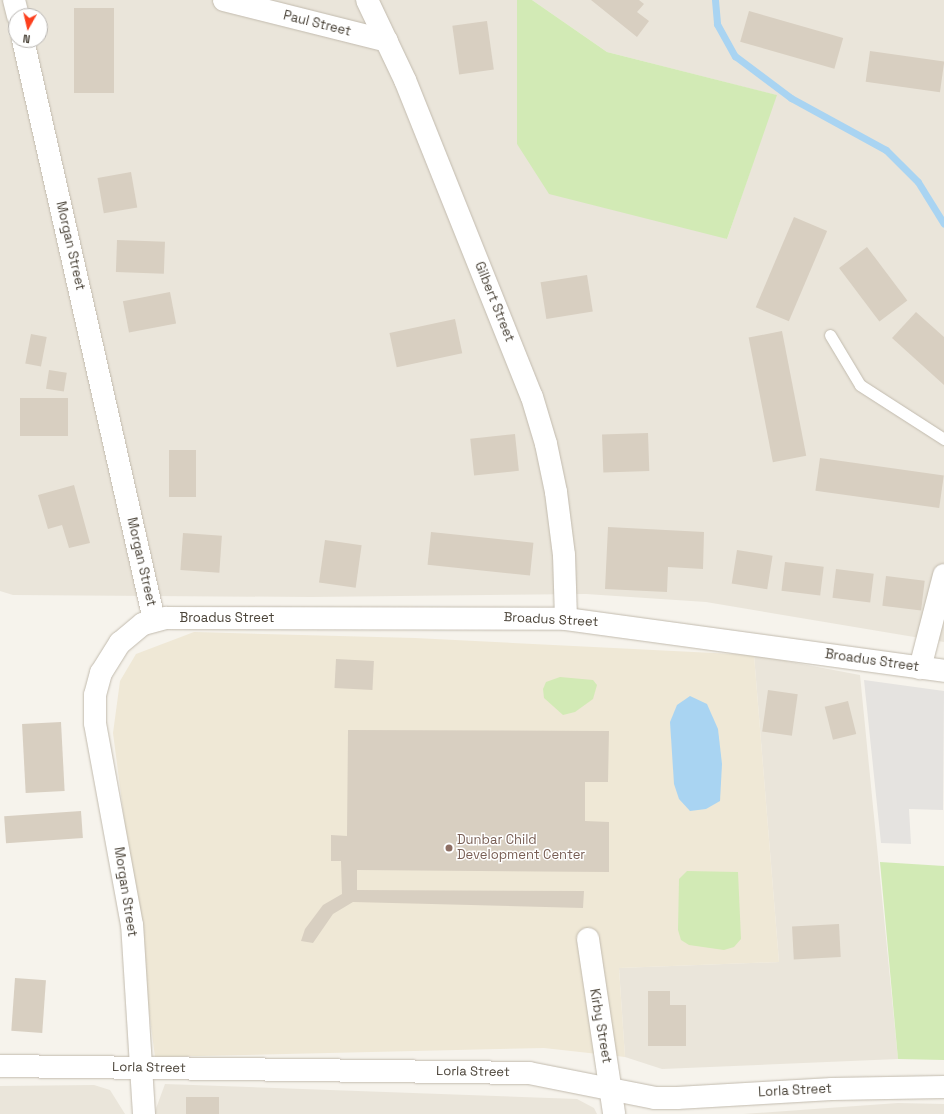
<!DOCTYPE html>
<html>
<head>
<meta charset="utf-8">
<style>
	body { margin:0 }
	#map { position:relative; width:944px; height:1114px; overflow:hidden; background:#f6f3ec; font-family:"Space Grotesk",sans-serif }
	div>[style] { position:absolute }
	.residential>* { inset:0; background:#eae5da }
	.education>* { inset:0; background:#efe8d6 }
	.green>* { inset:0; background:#d2eab5 }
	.parking>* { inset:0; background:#e5e3e0 }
	.water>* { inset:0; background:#a9d4f2 }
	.stream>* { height:7px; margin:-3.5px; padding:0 3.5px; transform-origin:3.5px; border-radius:3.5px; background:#a9d4f2 }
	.building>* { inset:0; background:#d8cfc1; transform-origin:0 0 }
	.roads { filter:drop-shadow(0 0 1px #c2bbae) drop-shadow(0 0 1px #c2bbae) }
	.lane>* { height:11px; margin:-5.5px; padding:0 5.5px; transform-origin:5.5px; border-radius:5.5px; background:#fff }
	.street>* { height:22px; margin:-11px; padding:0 11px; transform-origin:11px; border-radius:11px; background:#fff }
	.dots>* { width:11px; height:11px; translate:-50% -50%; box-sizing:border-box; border:2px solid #fff; border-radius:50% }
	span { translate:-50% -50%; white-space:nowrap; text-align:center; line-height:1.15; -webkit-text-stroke:3px #fff; paint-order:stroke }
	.street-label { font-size:13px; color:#4b4439 }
	.education-label { font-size:13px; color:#785e54 }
	.left { translate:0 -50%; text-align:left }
	.north { position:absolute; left:8px; top:8px; width:40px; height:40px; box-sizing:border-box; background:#fff; border:1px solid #b7b4b0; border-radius:50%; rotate:188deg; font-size:11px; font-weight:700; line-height:16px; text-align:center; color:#4b4439 }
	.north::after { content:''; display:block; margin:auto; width:14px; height:18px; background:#fc3f1d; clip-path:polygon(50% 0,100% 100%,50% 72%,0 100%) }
</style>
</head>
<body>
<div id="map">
	<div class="residential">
		<i style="clip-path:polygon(evenodd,0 0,517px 0,517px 144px,727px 239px,776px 95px,607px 52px,532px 0,944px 0,944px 642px,706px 602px,586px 594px,311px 597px,13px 595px,0 591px,0 0,16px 16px,40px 16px,40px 40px,16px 40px,16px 16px)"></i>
		<i style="clip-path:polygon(754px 655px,860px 675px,898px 1059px,662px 1069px,625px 1057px,619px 968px,779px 962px)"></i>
		<i style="clip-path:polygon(165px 1084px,577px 1099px,594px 1108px,597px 1114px,154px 1114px)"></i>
		<i style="clip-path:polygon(94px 1085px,110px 1090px,125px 1114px,0 1114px,0 1086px)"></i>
		<i style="clip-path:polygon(898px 1103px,944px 1104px,944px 1114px,743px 1114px)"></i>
	</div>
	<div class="education">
		<i style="clip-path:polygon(194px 632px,415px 638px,754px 655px,779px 962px,619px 968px,625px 1057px,544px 1048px,155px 1057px,113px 733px,120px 681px,136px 654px)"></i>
	</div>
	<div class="green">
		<i style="clip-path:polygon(517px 0,532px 0,607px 52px,777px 95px,727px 239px,549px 194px,517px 144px)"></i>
		<i style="clip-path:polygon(560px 677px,593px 680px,597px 685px,593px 699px,575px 712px,563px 715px,544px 698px,543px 689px,546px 682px)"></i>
		<i style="clip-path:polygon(880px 862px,944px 866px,944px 1060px,898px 1059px)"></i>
		<i style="clip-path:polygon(687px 871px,738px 872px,741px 939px,734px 947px,724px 950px,689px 945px,681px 940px,678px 930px,679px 879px)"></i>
	</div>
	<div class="parking">
		<i style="clip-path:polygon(864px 680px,944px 691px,943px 810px,909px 809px,911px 844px,881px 843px)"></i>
	</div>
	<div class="water">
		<i style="clip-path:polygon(690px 696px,707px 704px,718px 729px,722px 764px,720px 801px,706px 809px,690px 811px,679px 799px,674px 784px,670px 722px,677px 705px)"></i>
	</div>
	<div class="stream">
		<i style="left:715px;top:0;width:24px;rotate:85deg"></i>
		<i style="left:717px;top:24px;width:37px;rotate:61deg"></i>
		<i style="left:735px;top:56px;width:70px;rotate:36.9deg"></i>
		<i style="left:791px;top:98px;width:108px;rotate:28.7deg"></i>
		<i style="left:886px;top:150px;width:45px;rotate:45deg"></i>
		<i style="left:918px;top:182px;width:49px;rotate:58.2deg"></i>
	</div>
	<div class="building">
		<i style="clip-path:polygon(591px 0,639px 0,644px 4px,637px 12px,649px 21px,637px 37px)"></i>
		<i style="left:74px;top:8px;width:40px;height:85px"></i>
		<i style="left:749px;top:11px;width:98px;height:32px;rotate:16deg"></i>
		<i style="left:487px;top:21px;width:49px;height:35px;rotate:82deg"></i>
		<i style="left:870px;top:51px;width:75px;height:31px;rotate:8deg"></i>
		<i style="left:131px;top:172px;width:36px;height:34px;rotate:80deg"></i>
		<i style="left:794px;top:217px;width:36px;height:98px;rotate:23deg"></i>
		<i style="left:117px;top:240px;width:48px;height:32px;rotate:2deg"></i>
		<i style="left:867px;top:247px;width:67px;height:35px;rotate:53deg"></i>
		<i style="left:587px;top:275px;width:37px;height:47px;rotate:81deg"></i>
		<i style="left:170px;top:292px;width:32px;height:48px;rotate:79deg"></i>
		<i style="clip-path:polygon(916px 312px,944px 337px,944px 385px,892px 338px)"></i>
		<i style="left:455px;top:319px;width:35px;height:67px;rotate:78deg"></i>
		<i style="left:782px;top:331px;width:127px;height:34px;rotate:79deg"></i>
		<i style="left:31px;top:334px;width:16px;height:30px;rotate:11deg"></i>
		<i style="left:49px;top:370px;width:18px;height:19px;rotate:9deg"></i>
		<i style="left:20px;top:398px;width:48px;height:38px"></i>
		<i style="left:648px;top:433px;width:38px;height:46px;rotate:88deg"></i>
		<i style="left:515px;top:434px;width:37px;height:45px;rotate:84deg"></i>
		<i style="left:169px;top:450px;width:27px;height:47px"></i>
		<i style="left:820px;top:458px;width:125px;height:33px;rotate:8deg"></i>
		<i style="clip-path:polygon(74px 485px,90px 543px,69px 548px,62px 525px,48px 529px,38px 495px)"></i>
		<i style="clip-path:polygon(608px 527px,704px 532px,703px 569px,668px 567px,667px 592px,605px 589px)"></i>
		<i style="left:431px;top:532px;width:103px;height:33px;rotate:6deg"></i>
		<i style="left:183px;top:533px;width:39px;height:37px;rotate:4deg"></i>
		<i style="left:325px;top:540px;width:37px;height:43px;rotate:8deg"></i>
		<i style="left:737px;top:550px;width:36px;height:34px;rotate:9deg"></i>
		<i style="left:785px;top:562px;width:39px;height:29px;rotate:7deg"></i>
		<i style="left:836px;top:569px;width:38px;height:29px;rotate:7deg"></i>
		<i style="left:886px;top:576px;width:39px;height:30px;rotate:7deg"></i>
		<i style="left:336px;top:659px;width:38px;height:29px;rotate:3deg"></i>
		<i style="left:768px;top:690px;width:30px;height:42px;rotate:8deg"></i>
		<i style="left:848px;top:701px;width:34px;height:24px;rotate:76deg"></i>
		<i style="left:61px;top:722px;width:69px;height:39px;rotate:87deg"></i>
		<i style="clip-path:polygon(348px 730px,609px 731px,608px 782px,585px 782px,585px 821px,609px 822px,609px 872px,357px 870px,357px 890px,584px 891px,583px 908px,353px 902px,333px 914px,313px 943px,301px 941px,305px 929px,323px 905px,342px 894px,341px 861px,331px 861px,331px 835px,347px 836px)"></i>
		<i style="left:81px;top:811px;width:27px;height:77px;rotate:86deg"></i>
		<i style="left:839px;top:924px;width:33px;height:47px;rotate:87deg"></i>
		<i style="left:15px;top:978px;width:31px;height:53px;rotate:4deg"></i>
		<i style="clip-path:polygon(648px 991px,670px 991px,670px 1005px,686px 1005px,686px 1046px,648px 1046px)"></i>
		<i style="left:186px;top:1097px;width:33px;height:17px"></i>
	</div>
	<div class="roads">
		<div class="lane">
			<i style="left:830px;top:335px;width:58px;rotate:59deg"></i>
			<i style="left:860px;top:385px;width:100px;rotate:32.7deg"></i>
		</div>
		<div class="street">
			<i style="left:14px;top:0;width:16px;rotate:76deg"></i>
			<i style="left:224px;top:0;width:168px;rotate:14.1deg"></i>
			<i style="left:367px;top:0;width:89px;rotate:64.6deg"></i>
			<i style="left:405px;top:80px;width:341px;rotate:68.2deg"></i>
			<i style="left:532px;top:397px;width:49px;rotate:73.4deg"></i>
			<i style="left:546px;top:444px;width:49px;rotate:78.2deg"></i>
			<i style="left:556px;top:492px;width:64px;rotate:82.8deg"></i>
			<i style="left:564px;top:555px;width:64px;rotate:88.2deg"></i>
			<i style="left:23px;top:40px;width:595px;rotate:77.27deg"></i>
			<i style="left:920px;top:668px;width:96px;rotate:-75.5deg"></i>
			<i style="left:588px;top:939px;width:177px;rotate:81.5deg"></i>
			<i style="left:0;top:1066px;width:529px;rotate:0.76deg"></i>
			<i style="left:529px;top:1073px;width:128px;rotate:11.2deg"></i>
			<i style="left:655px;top:1098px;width:22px"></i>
			<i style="left:677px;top:1098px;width:155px;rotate:-3.3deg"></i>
			<i style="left:832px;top:1089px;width:112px;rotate:-1deg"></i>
			<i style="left:144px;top:1114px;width:189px;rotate:-93.6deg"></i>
			<i style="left:132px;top:925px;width:205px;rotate:-100.4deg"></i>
			<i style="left:95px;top:723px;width:28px;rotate:-90deg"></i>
			<i style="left:95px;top:695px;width:23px;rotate:-75deg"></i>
			<i style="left:101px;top:673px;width:36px;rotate:-58deg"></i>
			<i style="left:120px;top:643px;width:30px;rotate:-40deg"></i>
			<i style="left:143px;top:624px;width:24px;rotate:-15deg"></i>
			<i style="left:166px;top:618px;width:400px;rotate:0.1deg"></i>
			<i style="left:566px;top:619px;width:382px;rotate:7.8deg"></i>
		</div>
	</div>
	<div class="dots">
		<i style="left:449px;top:848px;background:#8d6e63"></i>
	</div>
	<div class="street-label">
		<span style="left:317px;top:24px;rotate:14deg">Paul Street</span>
		<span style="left:70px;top:246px;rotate:77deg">Morgan Street</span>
		<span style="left:494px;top:302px;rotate:68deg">Gilbert Street</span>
		<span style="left:141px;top:562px;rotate:77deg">Morgan Street</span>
		<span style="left:227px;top:618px">Broadus Street</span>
		<span style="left:551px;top:620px;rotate:3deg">Broadus Street</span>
		<span style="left:872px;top:661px;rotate:8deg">Broadus Street</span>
		<span style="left:125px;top:892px;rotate:81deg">Morgan Street</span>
		<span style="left:600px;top:1026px;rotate:80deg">Kirby Street</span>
		<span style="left:149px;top:1068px;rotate:1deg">Lorla Street</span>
		<span style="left:473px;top:1072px;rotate:1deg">Lorla Street</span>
		<span style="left:795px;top:1091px;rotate:-3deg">Lorla Street</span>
	</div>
	<div class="education-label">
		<span class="left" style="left:457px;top:848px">Dunbar Child<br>Development Center</span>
	</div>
	<div class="north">N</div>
</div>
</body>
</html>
